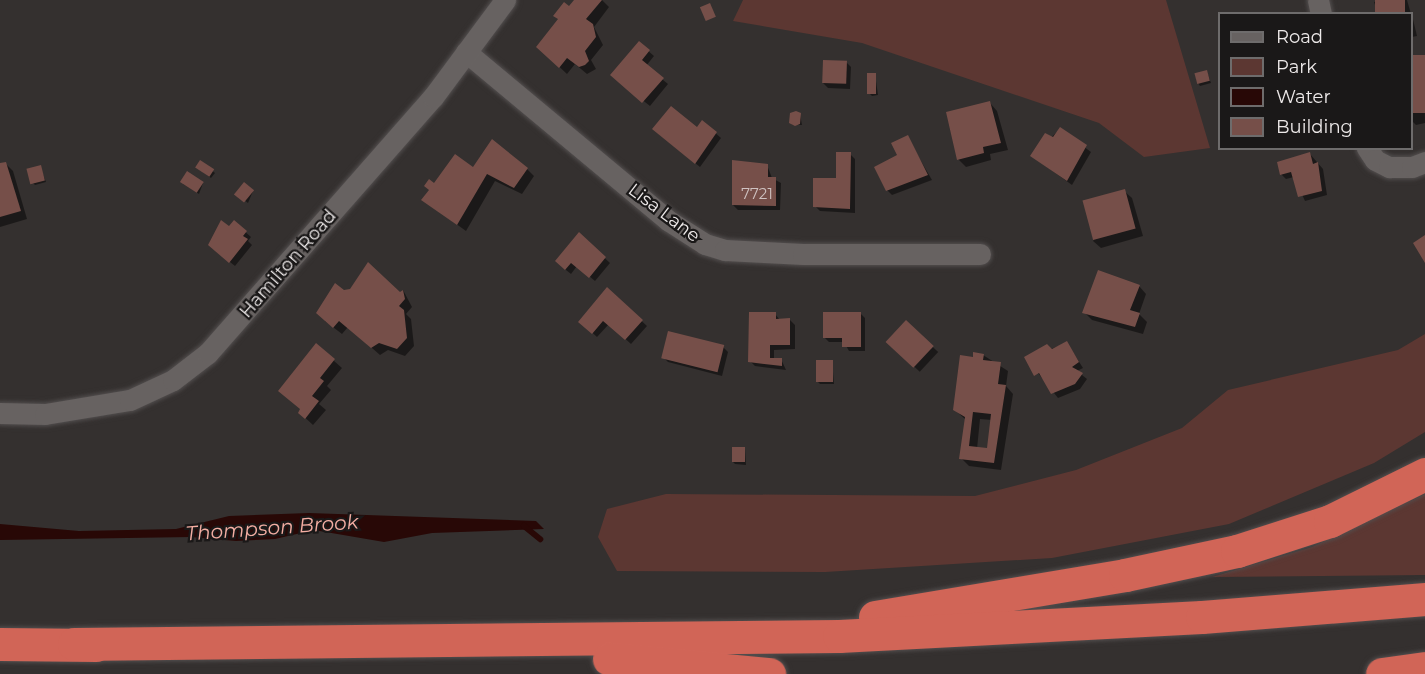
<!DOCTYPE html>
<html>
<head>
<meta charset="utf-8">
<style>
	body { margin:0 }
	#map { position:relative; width:1425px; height:674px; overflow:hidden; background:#34302f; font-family:Montserrat,sans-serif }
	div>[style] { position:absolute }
	.green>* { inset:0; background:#5c3732 }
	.water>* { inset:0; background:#280806 }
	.shadow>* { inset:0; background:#0007; transform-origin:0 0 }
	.stream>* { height:6px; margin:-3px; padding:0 3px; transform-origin:3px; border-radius:3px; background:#280806 }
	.building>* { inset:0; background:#764f49; transform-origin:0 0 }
	.roads { filter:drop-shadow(0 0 2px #524e4e) drop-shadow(0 0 2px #524e4e) }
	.minor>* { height:21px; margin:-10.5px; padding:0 10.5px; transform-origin:10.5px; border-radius:10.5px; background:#676261 }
	.motorway>* { height:33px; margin:-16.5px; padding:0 16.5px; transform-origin:16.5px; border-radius:16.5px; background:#d16557 }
	span { translate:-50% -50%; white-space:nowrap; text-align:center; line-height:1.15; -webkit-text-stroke:4.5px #1a1818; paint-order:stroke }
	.number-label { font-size:15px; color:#cfc2c1 }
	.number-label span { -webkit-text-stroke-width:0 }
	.street-label { font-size:18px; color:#ede9e9 }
	.water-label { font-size:20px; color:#f3ada2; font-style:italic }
	.legend { position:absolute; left:1218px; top:12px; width:195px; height:138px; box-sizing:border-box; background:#1a1818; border:2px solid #6e6c6c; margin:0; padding:8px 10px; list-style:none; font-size:18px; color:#ede9e9 }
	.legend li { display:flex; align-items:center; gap:12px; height:30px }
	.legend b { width:30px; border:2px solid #6e6c6c }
</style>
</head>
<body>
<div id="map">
	<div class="green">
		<i style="clip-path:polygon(743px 0,1166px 0,1210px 148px,1144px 157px,1099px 123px,862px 43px,733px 21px)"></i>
		<i style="clip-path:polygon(1425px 334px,1425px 432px,1374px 463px,1229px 524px,1052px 558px,825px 572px,617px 571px,598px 537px,607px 509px,666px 494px,975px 496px,1076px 470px,1182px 428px,1228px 390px,1398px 350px)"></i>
		<i style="clip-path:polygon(1425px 494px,1425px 575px,1212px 577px,1312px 547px)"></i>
	</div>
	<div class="water">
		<i style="clip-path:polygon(309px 513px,536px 521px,544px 529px,432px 533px,384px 542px,314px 530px,275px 539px,236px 541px,191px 537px,0 540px,0 524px,79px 531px,176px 529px,229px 516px)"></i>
	</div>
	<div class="shadow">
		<i style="clip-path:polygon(576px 0,602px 0,609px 7px,594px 27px,603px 45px,591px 60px,596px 69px,587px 74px,575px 64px,567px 74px,538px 47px)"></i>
		<i style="clip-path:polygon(1380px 0,1407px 0,1411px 14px,1378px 14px,1374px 2px)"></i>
		<i style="clip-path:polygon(1412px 15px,1417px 36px,1412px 37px)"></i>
		<i style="clip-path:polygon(639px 43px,654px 56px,646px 66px,668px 84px,650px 106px,617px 80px)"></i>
		<i style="clip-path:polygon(1424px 57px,1425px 123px,1416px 125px,1412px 121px,1412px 61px)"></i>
		<i style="clip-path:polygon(846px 62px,851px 67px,850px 89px,828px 88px,823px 83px)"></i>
		<i style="clip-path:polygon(1207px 72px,1211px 83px,1200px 86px,1198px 83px)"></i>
		<i style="clip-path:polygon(875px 74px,878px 95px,872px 96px,870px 94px)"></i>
		<i style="clip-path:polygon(990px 103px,997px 111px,1008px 150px,990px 154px,991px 160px,966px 167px,958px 159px)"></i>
		<i style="clip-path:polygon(800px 114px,802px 125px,793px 125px,791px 123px)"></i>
		<i style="clip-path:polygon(703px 122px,721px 138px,700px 167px,659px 134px,697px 129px)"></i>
		<i style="clip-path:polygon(1060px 129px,1091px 152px,1072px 185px,1032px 156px)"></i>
		<i style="clip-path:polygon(907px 137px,932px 180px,892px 195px,887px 190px)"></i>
		<i style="clip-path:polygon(850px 154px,855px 159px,855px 213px,820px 211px,815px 206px,837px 179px)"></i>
		<i style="clip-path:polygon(1310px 154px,1323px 169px,1327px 195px,1305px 201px,1294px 177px,1286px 179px,1281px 174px)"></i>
		<i style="clip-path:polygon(201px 162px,215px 173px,211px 178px,199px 169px)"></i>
		<i style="clip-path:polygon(5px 163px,13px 171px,27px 219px,0 227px,0 165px)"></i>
		<i style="clip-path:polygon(767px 165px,772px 178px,781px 183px,780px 210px,738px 210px,733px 205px)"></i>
		<i style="clip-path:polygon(40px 167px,46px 182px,35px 185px,33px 183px)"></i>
		<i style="clip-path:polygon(473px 169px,527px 169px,534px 176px,522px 194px,495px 181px,466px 231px,423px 200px,434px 185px)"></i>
		<i style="clip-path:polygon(203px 183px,199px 194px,183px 184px)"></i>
		<i style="clip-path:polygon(253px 191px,248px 203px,239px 196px)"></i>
		<i style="clip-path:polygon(1124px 191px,1132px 198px,1143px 236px,1101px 248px,1093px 241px)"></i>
		<i style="clip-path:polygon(234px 222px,251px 237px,248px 241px,252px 245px,235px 266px,215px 250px)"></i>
		<i style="clip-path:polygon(579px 234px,610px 263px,595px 281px,577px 266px,571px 274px,561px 266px)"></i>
		<i style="clip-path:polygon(1139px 286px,1146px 294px,1139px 314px,1147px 322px,1143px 334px,1092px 320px,1084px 312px)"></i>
		<i style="clip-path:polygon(607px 289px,647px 326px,631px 344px,609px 324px,597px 337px,585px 326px)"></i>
		<i style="clip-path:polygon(403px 290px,412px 307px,406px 314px,411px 319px,414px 346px,405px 356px,388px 350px,380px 355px,348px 327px,342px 334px,325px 321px,343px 292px,400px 294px)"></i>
		<i style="clip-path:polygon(860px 313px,865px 318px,865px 351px,849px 351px,844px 342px,829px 342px,824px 337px)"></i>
		<i style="clip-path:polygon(775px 314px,780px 320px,790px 320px,795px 325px,795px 349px,774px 350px,774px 359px,781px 359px,786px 370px,755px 366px,750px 361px)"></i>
		<i style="left:906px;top:322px;width:44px;height:27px;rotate:43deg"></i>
		<i style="clip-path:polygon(1067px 343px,1083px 368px,1077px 371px,1087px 379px,1080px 389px,1058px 398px,1026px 358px)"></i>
		<i style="clip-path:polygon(316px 345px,342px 368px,327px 386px,331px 390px,319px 404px,326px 410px,313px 425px,300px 413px)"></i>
		<i style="clip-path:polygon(723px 347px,728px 352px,722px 376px,668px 362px,663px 357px)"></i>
		<i style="clip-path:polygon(evenodd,983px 355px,1008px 371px,1006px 386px,1013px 394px,1001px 470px,969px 466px,961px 458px,966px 420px,955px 410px,974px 358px,983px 355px,980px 419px,992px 420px,989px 450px,977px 449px,980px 419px)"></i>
		<i style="clip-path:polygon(832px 361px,834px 384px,820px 384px,818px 382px)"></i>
		<i style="clip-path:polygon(745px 449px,746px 465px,735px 464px,733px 462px)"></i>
	</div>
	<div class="stream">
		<i style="left:524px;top:526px;width:21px;rotate:39deg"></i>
	</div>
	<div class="building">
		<i style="clip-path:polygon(574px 0,602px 0,586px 19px,593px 24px,596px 37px,585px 51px,589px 61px,585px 65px,579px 67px,567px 58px,559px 68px,536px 47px,558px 19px,553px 16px,564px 2px,569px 6px)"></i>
		<i style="left:1375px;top:0;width:30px;height:14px"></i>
		<i style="left:710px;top:3px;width:15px;height:11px;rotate:67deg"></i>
		<i style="clip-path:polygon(639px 41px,650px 50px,642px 60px,664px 78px,642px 103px,610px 75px)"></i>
		<i style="left:1425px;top:55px;width:58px;height:14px;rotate:90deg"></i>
		<i style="left:823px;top:60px;width:24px;height:23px;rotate:2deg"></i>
		<i style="left:1207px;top:70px;width:11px;height:13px;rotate:75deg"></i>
		<i style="left:867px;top:73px;width:9px;height:21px"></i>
		<i style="clip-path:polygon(990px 101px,1001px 143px,983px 147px,984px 153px,957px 160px,946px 112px)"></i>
		<i style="clip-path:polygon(671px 106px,697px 127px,702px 120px,717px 132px,695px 164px,652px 129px)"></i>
		<i style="clip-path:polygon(796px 111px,801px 113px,800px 124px,795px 126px,789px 123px,790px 113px)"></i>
		<i style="clip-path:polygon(1060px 127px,1087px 145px,1067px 181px,1030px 156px,1045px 133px,1053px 137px)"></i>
		<i style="clip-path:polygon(908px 135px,928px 175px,886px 191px,874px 167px,897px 155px,891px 143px)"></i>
		<i style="clip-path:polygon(492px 139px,528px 168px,514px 188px,487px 174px,457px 225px,421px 200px,429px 190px,424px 186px,429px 179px,434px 183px,455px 154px,473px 167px)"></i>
		<i style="clip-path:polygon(836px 152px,851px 152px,850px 209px,813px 207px,813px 178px,836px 178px)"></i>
		<i style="clip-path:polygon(1310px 152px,1313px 164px,1318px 162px,1322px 191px,1298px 197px,1291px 172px,1280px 175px,1277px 162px)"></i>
		<i style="left:200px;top:160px;width:17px;height:9px;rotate:33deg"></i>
		<i style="clip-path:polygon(732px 160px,768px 164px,768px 177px,776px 177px,776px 206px,732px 205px)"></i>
		<i style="clip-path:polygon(6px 162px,21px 211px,0 217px,0 163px)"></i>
		<i style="left:41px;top:165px;width:16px;height:15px;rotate:76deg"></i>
		<i style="left:187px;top:171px;width:20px;height:13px;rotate:33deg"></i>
		<i style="left:244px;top:182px;width:13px;height:16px;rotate:39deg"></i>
		<i style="left:1125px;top:189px;width:41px;height:44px;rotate:75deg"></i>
		<i style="clip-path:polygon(221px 220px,229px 226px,234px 220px,247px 231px,243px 236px,248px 239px,229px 263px,208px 245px)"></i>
		<i style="clip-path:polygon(579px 232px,606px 257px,589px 278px,571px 263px,565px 270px,555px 261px)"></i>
		<i style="clip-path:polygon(1425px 235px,1425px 263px,1413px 243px)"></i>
		<i style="clip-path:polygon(368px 262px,400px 292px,403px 290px,405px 299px,399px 306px,404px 310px,407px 338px,397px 349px,379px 343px,371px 348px,339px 321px,333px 328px,316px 313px,335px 283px,344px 290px,350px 289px)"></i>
		<i style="clip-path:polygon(1098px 270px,1140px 285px,1130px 310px,1140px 313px,1135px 327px,1082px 313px)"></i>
		<i style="clip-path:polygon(607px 287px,643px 320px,625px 340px,603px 321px,592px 334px,578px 322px)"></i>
		<i style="clip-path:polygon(749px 312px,776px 312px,776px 319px,790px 318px,790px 345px,770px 345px,770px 358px,782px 358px,782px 366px,748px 362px)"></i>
		<i style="clip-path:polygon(823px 312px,861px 312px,861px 347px,842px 347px,842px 338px,823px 338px)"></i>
		<i style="left:906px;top:320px;width:38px;height:30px;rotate:43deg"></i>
		<i style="left:668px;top:331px;width:58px;height:28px;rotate:14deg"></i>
		<i style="clip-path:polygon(1067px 341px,1079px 362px,1072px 367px,1083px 373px,1075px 384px,1051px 394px,1039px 373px,1034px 376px,1024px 357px,1047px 344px,1052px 349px)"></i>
		<i style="clip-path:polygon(316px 343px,335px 359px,320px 378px,324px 381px,312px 396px,319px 401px,305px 419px,298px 413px,300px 409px,278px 391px)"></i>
		<i style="clip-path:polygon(evenodd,973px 352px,984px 354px,983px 360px,1001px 362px,998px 384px,1006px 385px,994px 463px,959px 459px,965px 417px,953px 410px,960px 355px,973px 357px,973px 352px,973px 412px,991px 414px,987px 448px,969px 446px,973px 412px)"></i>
		<i style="left:816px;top:360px;width:17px;height:22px"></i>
		<i style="left:732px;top:447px;width:13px;height:15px"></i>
	</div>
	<div class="roads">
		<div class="minor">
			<i style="left:1318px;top:0;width:14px;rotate:78deg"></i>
			<i style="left:466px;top:52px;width:264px;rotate:39.8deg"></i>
			<i style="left:669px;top:221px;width:43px;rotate:32.6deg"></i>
			<i style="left:705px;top:244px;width:21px;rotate:17deg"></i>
			<i style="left:725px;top:250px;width:78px;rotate:2.9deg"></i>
			<i style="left:803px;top:254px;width:177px"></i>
			<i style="left:1367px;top:148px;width:14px;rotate:56deg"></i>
			<i style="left:1375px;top:160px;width:16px;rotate:27deg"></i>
			<i style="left:1389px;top:167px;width:23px"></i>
			<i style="left:1412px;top:167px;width:14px;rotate:-21deg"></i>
			<i style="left:0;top:413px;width:45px;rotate:1.3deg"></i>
			<i style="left:45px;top:414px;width:86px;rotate:-9.4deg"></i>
			<i style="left:130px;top:400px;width:47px;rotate:-24.9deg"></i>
			<i style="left:173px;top:380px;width:44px;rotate:-37.6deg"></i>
			<i style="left:208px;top:353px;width:341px;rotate:-48.7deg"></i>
			<i style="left:433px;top:97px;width:121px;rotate:-53.4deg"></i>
		</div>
		<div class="motorway">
			<i style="left:875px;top:617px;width:254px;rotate:-9.5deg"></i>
			<i style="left:1125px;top:575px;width:115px;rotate:-12.1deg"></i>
			<i style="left:1237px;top:551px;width:98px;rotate:-17.9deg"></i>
			<i style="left:1330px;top:521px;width:106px;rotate:-26.3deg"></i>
			<i style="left:0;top:644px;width:96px;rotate:0.6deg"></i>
			<i style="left:74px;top:644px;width:765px;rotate:-0.6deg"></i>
			<i style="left:839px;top:636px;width:363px;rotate:-3deg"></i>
			<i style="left:1202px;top:617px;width:224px;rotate:-4.6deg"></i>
			<i style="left:609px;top:659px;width:161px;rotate:5.4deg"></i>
			<i style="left:1382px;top:674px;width:43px;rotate:-7.9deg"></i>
		</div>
	</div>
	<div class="number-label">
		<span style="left:757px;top:194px">7721</span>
	</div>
	<div class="street-label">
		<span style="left:664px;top:213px;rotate:37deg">Lisa Lane</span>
		<span style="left:288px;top:264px;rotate:-49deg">Hamilton Road</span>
	</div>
	<div class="water-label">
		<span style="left:272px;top:528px;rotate:-4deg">Thompson Brook</span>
	</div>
	<ul class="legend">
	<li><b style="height:8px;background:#676261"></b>Road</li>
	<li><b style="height:16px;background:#5c3732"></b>Park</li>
	<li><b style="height:16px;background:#280806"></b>Water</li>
	<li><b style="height:16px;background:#764f49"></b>Building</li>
	</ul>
</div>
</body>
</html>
